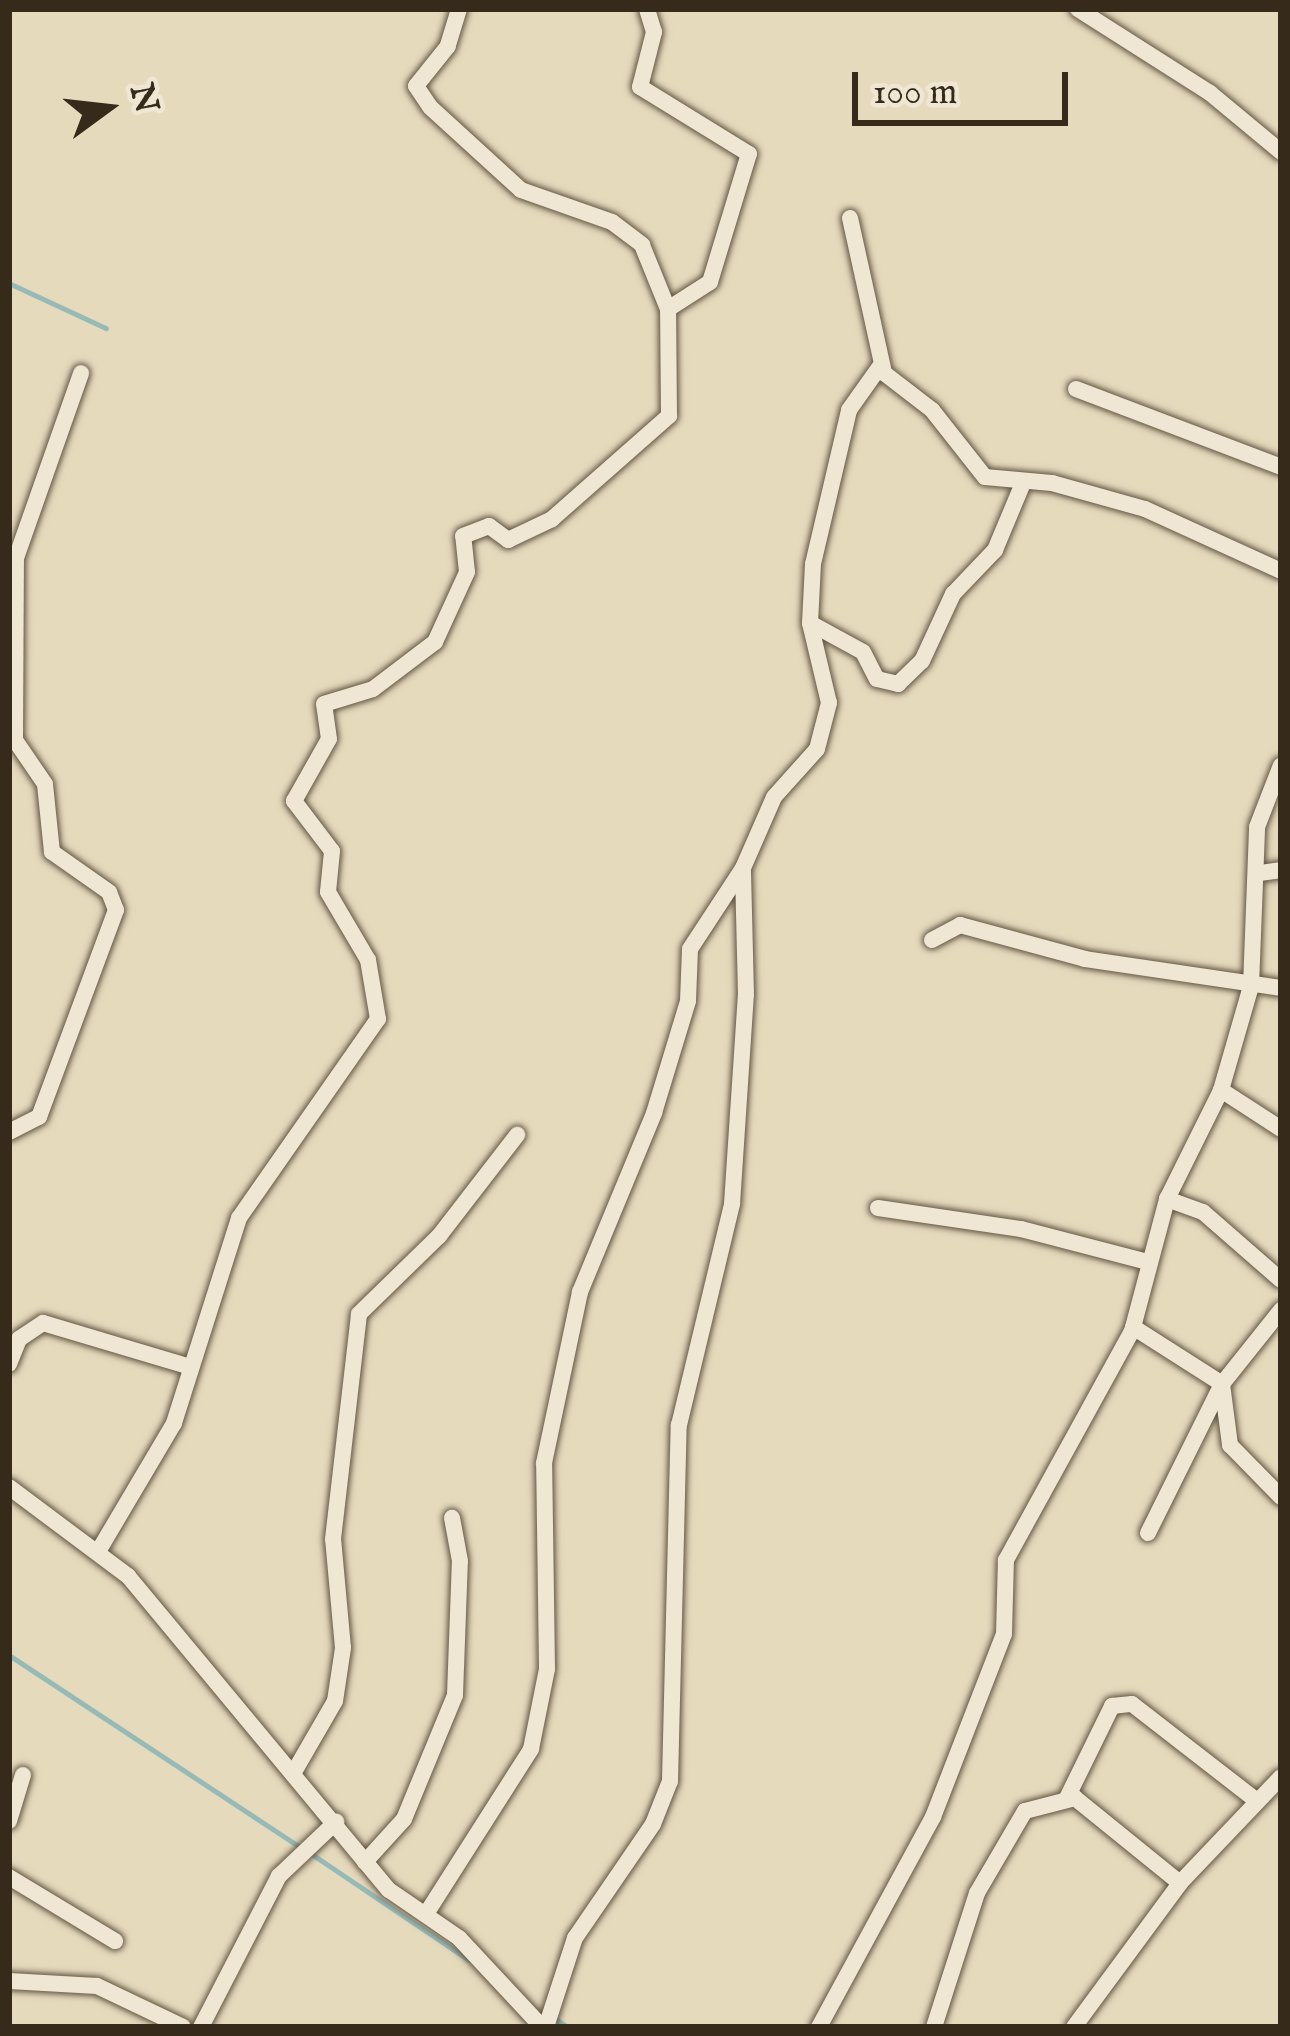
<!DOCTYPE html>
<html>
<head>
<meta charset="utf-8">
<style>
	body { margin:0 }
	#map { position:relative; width:1290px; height:2036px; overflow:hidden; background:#e6dabd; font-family:"IM FELL English",serif }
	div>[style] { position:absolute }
	.stream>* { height:4.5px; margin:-2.25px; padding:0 2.25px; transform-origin:2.25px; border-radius:2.25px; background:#97bab7 }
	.roads { filter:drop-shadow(0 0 3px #625643) drop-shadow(0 0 3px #625643) }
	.minor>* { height:16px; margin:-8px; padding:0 8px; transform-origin:8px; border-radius:8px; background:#efe7d4 }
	span { translate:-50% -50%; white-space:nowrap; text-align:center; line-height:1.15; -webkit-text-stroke:9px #efe7d4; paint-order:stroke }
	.frame { position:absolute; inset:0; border:12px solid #362a1a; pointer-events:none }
	.north { position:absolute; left:48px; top:48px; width:120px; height:120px; -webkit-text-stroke:9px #efe7d4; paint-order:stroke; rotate:75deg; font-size:33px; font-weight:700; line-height:48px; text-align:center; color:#362a1a }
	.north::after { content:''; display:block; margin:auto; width:42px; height:54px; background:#362a1a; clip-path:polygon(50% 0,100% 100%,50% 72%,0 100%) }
	.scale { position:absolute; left:852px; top:72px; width:216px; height:54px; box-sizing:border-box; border:6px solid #362a1a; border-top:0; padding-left:15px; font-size:36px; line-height:42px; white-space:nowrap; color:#362a1a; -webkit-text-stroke:9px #efe7d4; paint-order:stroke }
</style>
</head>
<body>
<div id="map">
	<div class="stream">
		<i style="left:9px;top:283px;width:107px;rotate:24.9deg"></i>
		<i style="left:9px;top:1655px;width:347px;rotate:33.4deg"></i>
		<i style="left:309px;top:1852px;width:193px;rotate:34deg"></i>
		<i style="left:553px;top:2017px;width:18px;rotate:34deg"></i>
	</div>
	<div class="roads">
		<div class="minor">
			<i style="left:459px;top:9px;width:39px;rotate:107deg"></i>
			<i style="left:448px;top:46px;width:51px;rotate:128.7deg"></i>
			<i style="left:416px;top:86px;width:25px;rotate:56deg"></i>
			<i style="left:430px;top:107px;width:123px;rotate:42.4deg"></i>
			<i style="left:521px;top:190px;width:96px;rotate:19.4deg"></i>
			<i style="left:612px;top:222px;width:38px;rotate:37deg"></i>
			<i style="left:642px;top:245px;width:69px;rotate:67.9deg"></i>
			<i style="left:1078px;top:9px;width:156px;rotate:32.5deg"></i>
			<i style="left:1210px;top:93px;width:92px;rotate:39.7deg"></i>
			<i style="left:850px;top:218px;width:159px;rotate:77.6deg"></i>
			<i style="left:884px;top:373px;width:61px;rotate:37.6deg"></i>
			<i style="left:932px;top:410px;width:85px;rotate:51.7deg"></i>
			<i style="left:985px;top:477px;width:67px;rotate:5.1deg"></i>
			<i style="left:1052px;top:483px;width:97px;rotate:15.6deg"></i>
			<i style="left:1145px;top:509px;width:149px;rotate:24.5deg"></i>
			<i style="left:1076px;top:389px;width:219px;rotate:20.8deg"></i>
			<i style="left:810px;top:623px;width:60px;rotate:28.7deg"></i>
			<i style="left:863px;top:652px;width:30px;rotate:63deg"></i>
			<i style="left:877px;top:679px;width:22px;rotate:13deg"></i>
			<i style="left:898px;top:684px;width:33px;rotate:-44deg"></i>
			<i style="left:922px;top:661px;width:74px;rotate:-65.2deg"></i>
			<i style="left:953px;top:594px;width:61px;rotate:-46.3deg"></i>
			<i style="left:995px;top:550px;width:73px;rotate:-67.3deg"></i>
			<i style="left:1260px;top:873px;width:21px;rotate:-8deg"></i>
			<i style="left:932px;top:940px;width:32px;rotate:-28deg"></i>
			<i style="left:960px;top:925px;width:130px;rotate:15.2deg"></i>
			<i style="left:1085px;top:959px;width:198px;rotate:8.4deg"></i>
			<i style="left:1221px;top:1090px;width:72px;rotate:33deg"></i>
			<i style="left:9px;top:1132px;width:34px;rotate:-27deg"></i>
			<i style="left:39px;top:1117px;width:221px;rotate:-69.6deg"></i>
			<i style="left:116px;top:910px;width:19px;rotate:-111deg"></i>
			<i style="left:109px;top:892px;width:70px;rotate:-144.9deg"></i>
			<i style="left:52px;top:852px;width:68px;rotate:-95.9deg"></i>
			<i style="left:45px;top:784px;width:53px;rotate:-124.3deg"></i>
			<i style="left:15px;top:740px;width:182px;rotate:-89.7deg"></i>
			<i style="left:16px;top:558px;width:196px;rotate:-70.6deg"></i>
			<i style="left:1167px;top:1199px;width:38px;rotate:20deg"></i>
			<i style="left:1203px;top:1212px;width:103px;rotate:41.1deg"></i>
			<i style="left:878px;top:1208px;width:145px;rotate:8.4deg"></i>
			<i style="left:1021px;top:1229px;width:131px;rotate:14.6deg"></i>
			<i style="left:1133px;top:1327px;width:106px;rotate:32.6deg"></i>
			<i style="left:1222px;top:1384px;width:62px;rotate:82.5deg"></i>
			<i style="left:1230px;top:1445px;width:73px;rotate:45.6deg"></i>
			<i style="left:9px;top:1364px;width:27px;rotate:-68deg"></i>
			<i style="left:19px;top:1339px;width:29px;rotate:-34deg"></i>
			<i style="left:43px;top:1323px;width:150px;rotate:16.6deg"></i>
			<i style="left:9px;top:1487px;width:149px;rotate:36.8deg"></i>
			<i style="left:128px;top:1576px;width:408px;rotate:50.3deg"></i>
			<i style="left:389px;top:1890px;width:85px;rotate:34.4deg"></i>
			<i style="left:459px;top:1938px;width:122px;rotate:47deg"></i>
			<i style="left:1148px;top:1533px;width:166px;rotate:-63.6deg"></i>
			<i style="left:1222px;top:1384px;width:95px;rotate:-51.4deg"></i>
			<i style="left:99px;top:1550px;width:147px;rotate:-59.4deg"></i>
			<i style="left:174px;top:1423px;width:215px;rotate:-72.4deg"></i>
			<i style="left:239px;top:1218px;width:243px;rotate:-55.1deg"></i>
			<i style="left:378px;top:1019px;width:60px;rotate:-99.6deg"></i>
			<i style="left:368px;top:960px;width:79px;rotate:-120.5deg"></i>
			<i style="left:328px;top:892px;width:41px;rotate:-84.4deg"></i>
			<i style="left:332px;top:851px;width:63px;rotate:-127.2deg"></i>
			<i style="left:294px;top:801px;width:71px;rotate:-60.6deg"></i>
			<i style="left:329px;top:739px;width:35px;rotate:-98deg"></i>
			<i style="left:324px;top:704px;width:51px;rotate:-17deg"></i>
			<i style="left:373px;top:689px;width:78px;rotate:-37.2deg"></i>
			<i style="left:435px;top:642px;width:77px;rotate:-65.4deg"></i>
			<i style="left:467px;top:572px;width:36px;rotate:-96deg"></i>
			<i style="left:463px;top:536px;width:28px;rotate:-21deg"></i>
			<i style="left:489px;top:526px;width:24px;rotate:36deg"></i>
			<i style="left:508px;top:540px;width:49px;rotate:-25.5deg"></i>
			<i style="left:552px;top:519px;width:156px;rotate:-41.4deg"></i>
			<i style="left:669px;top:416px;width:107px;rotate:-90.5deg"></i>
			<i style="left:668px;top:309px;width:50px;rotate:-32.7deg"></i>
			<i style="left:710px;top:282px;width:134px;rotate:-73.1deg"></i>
			<i style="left:749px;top:154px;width:128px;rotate:-148.4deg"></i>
			<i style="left:640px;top:87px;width:57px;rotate:-75.7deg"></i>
			<i style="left:654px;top:32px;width:24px;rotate:-107deg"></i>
			<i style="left:294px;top:1772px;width:82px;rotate:-60deg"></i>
			<i style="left:335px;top:1701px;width:54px;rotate:-81.4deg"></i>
			<i style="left:343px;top:1648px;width:109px;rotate:-95.2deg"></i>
			<i style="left:333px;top:1539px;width:226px;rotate:-83.4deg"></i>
			<i style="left:359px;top:1314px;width:112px;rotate:-44.3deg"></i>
			<i style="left:439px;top:1236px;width:128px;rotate:-52.3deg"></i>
			<i style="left:1066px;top:1800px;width:105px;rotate:-63.9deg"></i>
			<i style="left:1112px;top:1706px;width:20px;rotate:-6deg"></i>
			<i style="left:1132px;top:1704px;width:158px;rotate:37.8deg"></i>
			<i style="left:9px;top:1821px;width:48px;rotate:-73.1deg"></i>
			<i style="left:365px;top:1862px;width:58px;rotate:-47.8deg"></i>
			<i style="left:404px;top:1819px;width:134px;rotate:-67.6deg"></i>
			<i style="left:455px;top:1695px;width:134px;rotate:-87.9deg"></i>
			<i style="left:460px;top:1561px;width:44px;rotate:-100.5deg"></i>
			<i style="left:9px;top:1877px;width:124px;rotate:31.1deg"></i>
			<i style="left:426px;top:1914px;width:196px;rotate:-57.5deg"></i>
			<i style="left:531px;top:1749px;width:82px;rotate:-78.7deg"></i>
			<i style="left:547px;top:1669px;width:206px;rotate:-90.8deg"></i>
			<i style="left:544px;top:1463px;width:175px;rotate:-78.1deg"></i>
			<i style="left:580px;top:1292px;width:194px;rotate:-67.5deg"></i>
			<i style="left:654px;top:1113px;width:117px;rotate:-73.1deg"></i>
			<i style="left:688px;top:1001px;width:52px;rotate:-87.8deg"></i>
			<i style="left:690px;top:949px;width:97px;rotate:-56.8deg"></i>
			<i style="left:743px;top:868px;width:77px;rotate:-66.4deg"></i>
			<i style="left:774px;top:797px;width:64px;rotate:-48.1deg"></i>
			<i style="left:817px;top:749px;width:48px;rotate:-75.4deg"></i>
			<i style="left:829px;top:703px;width:82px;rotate:-103.4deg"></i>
			<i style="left:810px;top:623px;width:59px;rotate:-87.1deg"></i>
			<i style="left:813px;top:564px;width:158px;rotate:-76.8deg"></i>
			<i style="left:849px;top:410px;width:55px;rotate:-54.6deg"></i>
			<i style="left:9px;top:1981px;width:88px;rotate:3.3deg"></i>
			<i style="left:97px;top:1986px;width:95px;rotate:25.5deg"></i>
			<i style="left:201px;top:2027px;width:170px;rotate:-62.7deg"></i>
			<i style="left:279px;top:1876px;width:79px;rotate:-43.5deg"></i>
			<i style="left:546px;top:2027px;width:94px;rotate:-72deg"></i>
			<i style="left:575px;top:1938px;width:138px;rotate:-55.6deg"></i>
			<i style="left:653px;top:1824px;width:46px;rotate:-68.4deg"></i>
			<i style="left:670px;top:1781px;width:356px;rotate:-88.6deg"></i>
			<i style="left:679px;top:1425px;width:227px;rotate:-76.5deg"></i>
			<i style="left:732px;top:1204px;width:209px;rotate:-86.2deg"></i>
			<i style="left:746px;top:995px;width:126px;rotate:-91.4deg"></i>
			<i style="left:819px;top:2027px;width:239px;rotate:-61.5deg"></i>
			<i style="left:933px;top:1817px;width:196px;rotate:-68.8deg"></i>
			<i style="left:1004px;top:1634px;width:74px;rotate:-88.5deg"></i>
			<i style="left:1006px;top:1560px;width:261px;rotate:-61.2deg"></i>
			<i style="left:1132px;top:1331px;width:137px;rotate:-75.1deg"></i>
			<i style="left:1167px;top:1199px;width:122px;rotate:-63.6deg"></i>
			<i style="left:1221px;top:1090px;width:108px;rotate:-73.9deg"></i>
			<i style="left:1251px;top:986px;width:159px;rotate:-87.8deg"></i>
			<i style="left:1257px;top:827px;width:66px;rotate:-68.8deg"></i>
			<i style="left:934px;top:2027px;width:141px;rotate:-72.2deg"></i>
			<i style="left:977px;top:1893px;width:95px;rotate:-59.7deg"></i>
			<i style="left:1025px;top:1811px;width:52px;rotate:-14.6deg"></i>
			<i style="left:1075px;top:1798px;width:135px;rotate:39deg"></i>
			<i style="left:1074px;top:2027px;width:179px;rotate:-53.6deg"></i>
			<i style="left:1180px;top:1883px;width:146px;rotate:-46.4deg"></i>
		</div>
	</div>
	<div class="frame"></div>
	<div class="north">N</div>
	<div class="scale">100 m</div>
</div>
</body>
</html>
